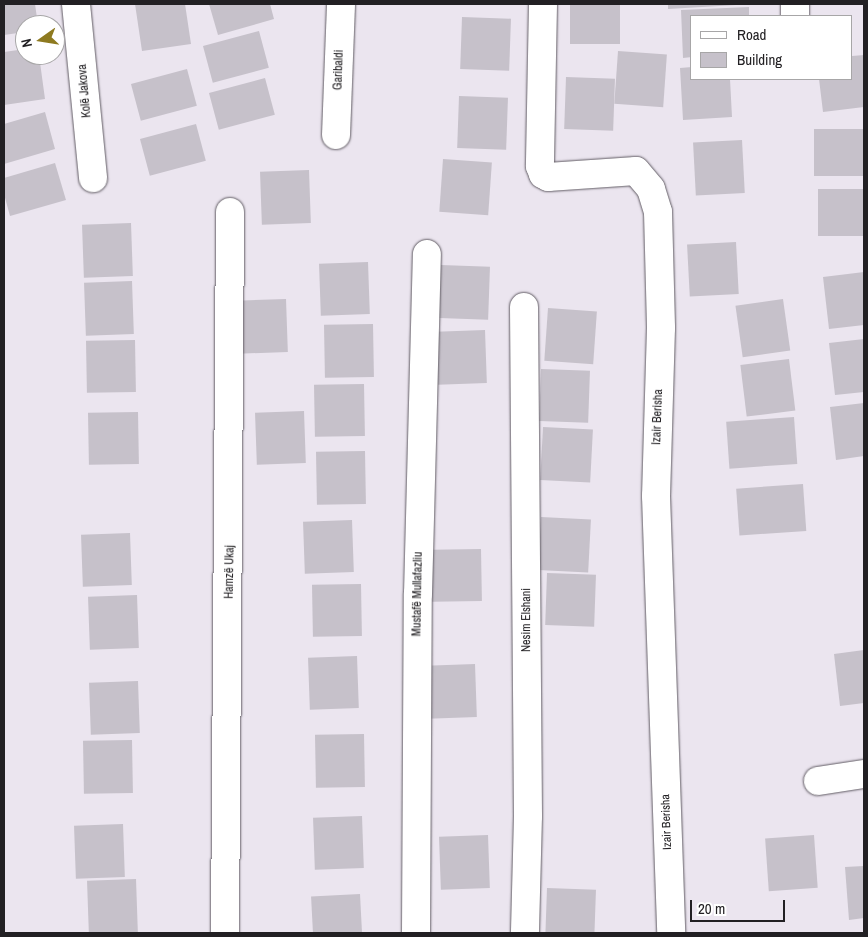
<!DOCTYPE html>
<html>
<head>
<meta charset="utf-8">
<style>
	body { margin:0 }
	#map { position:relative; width:868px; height:937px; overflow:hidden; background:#ebe5ef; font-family:"Archivo Narrow",sans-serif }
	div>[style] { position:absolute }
	.building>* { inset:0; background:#c6c1ca; transform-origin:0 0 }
	.roads { filter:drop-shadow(0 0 1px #625d65) drop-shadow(0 0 1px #625d65) }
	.street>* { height:28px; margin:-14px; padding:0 14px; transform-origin:14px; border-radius:14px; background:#fff }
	span { translate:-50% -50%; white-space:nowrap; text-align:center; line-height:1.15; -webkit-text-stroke:5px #fff; paint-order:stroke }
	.street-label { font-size:12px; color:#222023 }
	.frame { position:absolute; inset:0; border:5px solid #222023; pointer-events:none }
	.legend { position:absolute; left:690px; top:15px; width:162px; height:65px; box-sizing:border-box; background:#fff; border:1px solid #a7a6a7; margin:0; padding:6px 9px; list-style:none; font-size:15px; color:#222023 }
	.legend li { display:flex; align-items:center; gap:10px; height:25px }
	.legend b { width:25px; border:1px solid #a7a6a7 }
	.north { position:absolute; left:15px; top:15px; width:50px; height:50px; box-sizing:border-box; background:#fff; border:1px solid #a7a6a7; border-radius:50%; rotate:257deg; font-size:14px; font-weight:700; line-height:20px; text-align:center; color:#222023 }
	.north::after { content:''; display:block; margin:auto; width:18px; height:22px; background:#8e7a20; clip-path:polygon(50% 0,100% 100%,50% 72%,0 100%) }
	.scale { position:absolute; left:690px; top:900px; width:95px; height:22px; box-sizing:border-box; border:2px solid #222023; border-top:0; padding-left:6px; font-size:15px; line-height:18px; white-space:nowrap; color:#222023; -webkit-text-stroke:4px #fff; paint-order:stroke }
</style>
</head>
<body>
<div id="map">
	<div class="building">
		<i style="clip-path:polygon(4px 4px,35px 4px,38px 25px,25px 25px,25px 32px,4px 35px)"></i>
		<i style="clip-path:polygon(135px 4px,185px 4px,191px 44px,142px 51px)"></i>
		<i style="clip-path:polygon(209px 4px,270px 4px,274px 19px,218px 35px)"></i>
		<i style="left:570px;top:4px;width:50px;height:40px"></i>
		<i style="clip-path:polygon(668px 4px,736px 4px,736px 5px,668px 9px)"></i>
		<i style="clip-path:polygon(749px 7px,749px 16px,692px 16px,692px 57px,683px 58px,681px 10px)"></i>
		<i style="left:462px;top:17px;width:49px;height:52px;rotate:2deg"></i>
		<i style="left:259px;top:31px;width:38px;height:58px;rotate:75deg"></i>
		<i style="clip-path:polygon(25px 49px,25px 55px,39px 55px,45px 99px,4px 105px,4px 52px)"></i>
		<i style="left:618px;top:51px;width:49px;height:53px;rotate:4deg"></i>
		<i style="clip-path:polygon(864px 55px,864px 107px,823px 112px,819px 79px,852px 79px,852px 56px)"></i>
		<i style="clip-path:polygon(692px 67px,692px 79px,730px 79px,732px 117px,683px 120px,680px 68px)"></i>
		<i style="left:187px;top:69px;width:38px;height:58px;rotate:75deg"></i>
		<i style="left:566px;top:77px;width:49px;height:52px;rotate:2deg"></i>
		<i style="left:265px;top:78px;width:38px;height:58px;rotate:75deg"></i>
		<i style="left:459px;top:96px;width:49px;height:52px;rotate:2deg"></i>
		<i style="clip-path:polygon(45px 112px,55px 149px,4px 164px,4px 124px)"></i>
		<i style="left:196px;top:124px;width:38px;height:58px;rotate:75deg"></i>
		<i style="left:864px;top:129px;width:47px;height:50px;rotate:90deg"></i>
		<i style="left:742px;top:140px;width:53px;height:49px;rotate:87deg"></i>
		<i style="left:443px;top:159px;width:49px;height:53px;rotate:4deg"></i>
		<i style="clip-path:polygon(55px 163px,66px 200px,10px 216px,4px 194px,4px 178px)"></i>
		<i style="left:309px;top:170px;width:53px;height:49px;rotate:88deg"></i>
		<i style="left:864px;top:189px;width:47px;height:46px;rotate:90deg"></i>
		<i style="left:131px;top:223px;width:53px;height:49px;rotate:88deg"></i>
		<i style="left:736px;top:242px;width:52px;height:49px;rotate:87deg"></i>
		<i style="left:368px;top:262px;width:52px;height:49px;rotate:88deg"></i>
		<i style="left:441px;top:265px;width:49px;height:53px;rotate:2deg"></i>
		<i style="clip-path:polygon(864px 272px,864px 325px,829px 329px,823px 277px)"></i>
		<i style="left:132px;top:281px;width:53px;height:48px;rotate:88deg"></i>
		<i style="left:286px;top:299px;width:53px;height:49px;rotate:88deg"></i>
		<i style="left:783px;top:299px;width:52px;height:48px;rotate:82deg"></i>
		<i style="left:548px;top:308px;width:49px;height:53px;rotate:4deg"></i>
		<i style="left:373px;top:324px;width:53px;height:49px;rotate:89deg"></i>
		<i style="left:485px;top:330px;width:53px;height:49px;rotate:88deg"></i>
		<i style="clip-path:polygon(864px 339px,864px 392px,835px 395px,829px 343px)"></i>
		<i style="left:135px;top:340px;width:52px;height:49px;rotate:89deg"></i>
		<i style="left:789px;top:359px;width:52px;height:49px;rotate:83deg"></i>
		<i style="left:541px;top:369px;width:49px;height:52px;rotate:2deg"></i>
		<i style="left:364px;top:384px;width:52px;height:50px;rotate:89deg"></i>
		<i style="clip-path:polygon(864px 403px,864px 456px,836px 460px,830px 407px)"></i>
		<i style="left:304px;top:411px;width:52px;height:49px;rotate:88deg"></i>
		<i style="left:138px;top:412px;width:52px;height:50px;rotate:89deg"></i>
		<i style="left:794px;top:417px;width:47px;height:68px;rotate:86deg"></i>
		<i style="left:543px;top:427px;width:50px;height:53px;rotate:3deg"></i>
		<i style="left:365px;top:451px;width:53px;height:49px;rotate:89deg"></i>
		<i style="left:803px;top:484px;width:47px;height:67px;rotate:86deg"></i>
		<i style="left:541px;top:517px;width:50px;height:53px;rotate:3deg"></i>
		<i style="left:352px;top:520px;width:52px;height:49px;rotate:88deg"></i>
		<i style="left:130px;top:533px;width:52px;height:49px;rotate:88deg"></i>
		<i style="left:481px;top:549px;width:52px;height:50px;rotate:89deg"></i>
		<i style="left:547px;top:573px;width:49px;height:52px;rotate:2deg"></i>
		<i style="left:361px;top:584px;width:52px;height:49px;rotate:89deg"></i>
		<i style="left:137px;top:595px;width:53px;height:49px;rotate:88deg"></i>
		<i style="clip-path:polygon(864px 650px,864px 703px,840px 706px,834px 654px)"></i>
		<i style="left:357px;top:656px;width:52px;height:49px;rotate:88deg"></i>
		<i style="left:475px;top:664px;width:53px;height:49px;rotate:88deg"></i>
		<i style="left:138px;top:681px;width:52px;height:49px;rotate:88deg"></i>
		<i style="left:364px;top:734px;width:53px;height:49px;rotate:89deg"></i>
		<i style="left:132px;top:740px;width:53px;height:49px;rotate:89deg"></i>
		<i style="left:362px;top:816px;width:52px;height:49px;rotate:88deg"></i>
		<i style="left:123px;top:824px;width:53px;height:49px;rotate:88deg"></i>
		<i style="left:488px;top:835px;width:53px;height:49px;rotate:88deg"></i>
		<i style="left:814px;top:835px;width:53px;height:49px;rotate:86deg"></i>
		<i style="clip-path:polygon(864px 866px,864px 918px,849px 920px,845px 867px)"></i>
		<i style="left:136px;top:879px;width:53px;height:49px;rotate:88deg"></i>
		<i style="left:547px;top:888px;width:49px;height:45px;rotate:2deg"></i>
		<i style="left:360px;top:894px;width:39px;height:49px;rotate:87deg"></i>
	</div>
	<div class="roads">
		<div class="street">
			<i style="left:76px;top:4px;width:175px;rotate:84.4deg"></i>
			<i style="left:543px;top:4px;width:162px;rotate:91.1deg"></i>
			<i style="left:540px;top:166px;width:9px;rotate:69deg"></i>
			<i style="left:543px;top:174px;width:6px;rotate:31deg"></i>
			<i style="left:548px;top:177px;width:88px;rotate:-3.9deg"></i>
			<i style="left:636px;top:171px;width:23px;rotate:50deg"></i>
			<i style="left:651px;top:189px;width:24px;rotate:73deg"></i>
			<i style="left:658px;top:212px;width:116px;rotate:88.5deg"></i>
			<i style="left:661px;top:328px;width:168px;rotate:91.7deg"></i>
			<i style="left:656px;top:496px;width:437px;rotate:88deg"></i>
			<i style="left:795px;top:16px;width:12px;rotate:-90deg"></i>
			<i style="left:336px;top:135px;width:131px;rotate:-87.8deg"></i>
			<i style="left:524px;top:307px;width:509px;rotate:89.55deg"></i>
			<i style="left:528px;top:816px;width:117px;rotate:91.5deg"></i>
			<i style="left:818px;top:781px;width:47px;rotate:-8.7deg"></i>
			<i style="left:225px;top:933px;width:721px;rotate:-89.6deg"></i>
			<i style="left:416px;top:933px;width:339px;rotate:-89.7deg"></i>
			<i style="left:418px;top:594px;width:340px;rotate:-88.5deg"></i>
		</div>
	</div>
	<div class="street-label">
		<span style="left:339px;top:70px;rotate:-88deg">Garibaldi</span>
		<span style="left:85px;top:91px;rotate:-95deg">Kolë Jakova</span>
		<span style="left:658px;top:417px;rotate:-88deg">Izair Berisha</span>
		<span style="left:230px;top:572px;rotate:-89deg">Hamzë Ukaj</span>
		<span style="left:418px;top:594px;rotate:-89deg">Mustafë Mullafazliu</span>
		<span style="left:527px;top:620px;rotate:-90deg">Nesim Elshani</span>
		<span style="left:667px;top:822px;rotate:-92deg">Izair Berisha</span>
	</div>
	<div class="frame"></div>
	<ul class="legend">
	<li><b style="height:6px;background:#fff"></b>Road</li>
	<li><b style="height:14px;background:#c6c1ca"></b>Building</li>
	</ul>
	<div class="north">N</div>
	<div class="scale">20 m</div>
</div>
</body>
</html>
